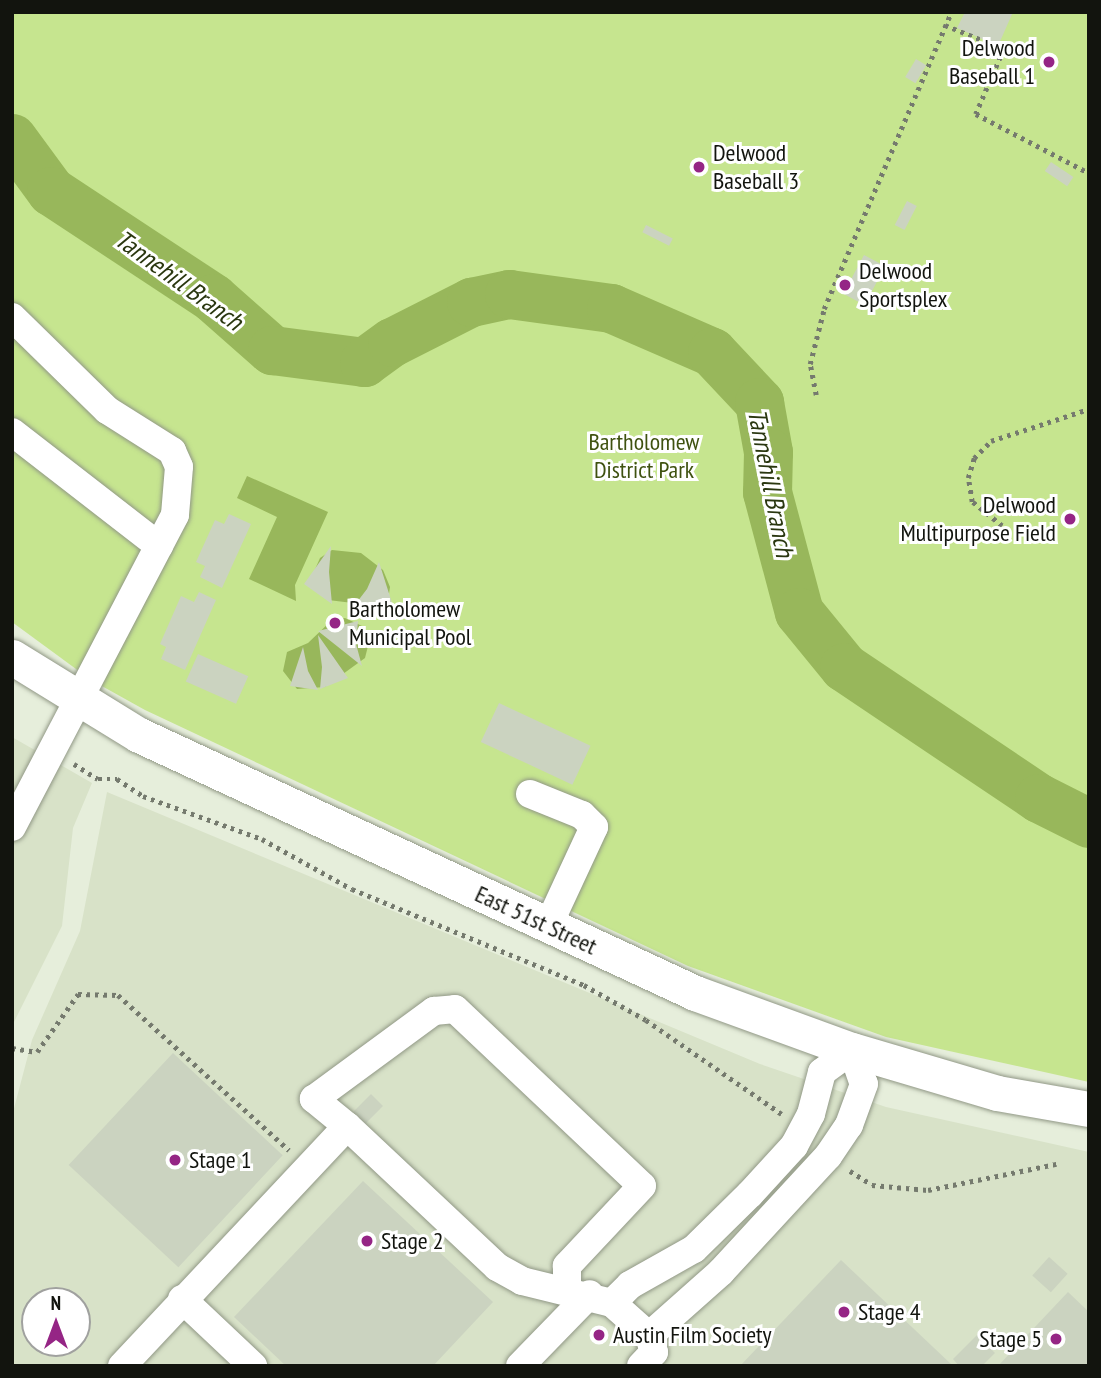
<!DOCTYPE html>
<html>
<head>
<meta charset="utf-8">
<style>
	body { margin:0 }
	#map { position:relative; width:1101px; height:1378px; overflow:hidden; background:#e6eedb; font-family:"PT Sans Narrow",sans-serif }
	div>[style] { position:absolute }
	.built>* { inset:0; background:#d8e2c8 }
	.green>* { inset:0; background:#c6e58f }
	.water>* { inset:0; background:#98b75b }
	.river>* { height:49px; margin:-24.5px; padding:0 24.5px; transform-origin:24.5px; border-radius:24.5px; background:#98b75b }
	.building>* { inset:0; background:#cbd3c0; transform-origin:0 0 }
	.path>* { height:4.5px; margin-top:-2.25px; transform-origin:0; background:repeating-linear-gradient(90deg,#757a6e 0 3.5px,transparent 0 8.5px) }
	.roads { filter:drop-shadow(0 0 2px #919886) drop-shadow(0 0 2px #919886) }
	.minor>* { height:28px; margin:-14px; padding:0 14px; transform-origin:14px; border-radius:14px; background:#fff }
	.major>* { height:35px; margin:-17.5px; padding:0 17.5px; transform-origin:17.5px; border-radius:17.5px; background:#fff }
	.dots>* { width:19px; height:19px; translate:-50% -50%; box-sizing:border-box; border:4px solid #fff; border-radius:50% }
	span { translate:-50% -50%; white-space:nowrap; text-align:center; line-height:1.15; -webkit-text-stroke:6px #fff; paint-order:stroke }
	.poi-label { font-size:24px; color:#12140e }
	.right { translate:-100% -50%; text-align:right }
	.left { translate:0 -50%; text-align:left }
	.park-label { font-size:24px; color:#3f5210 }
	.street-label { font-size:24px; color:#12140e }
	.water-label { font-size:26px; color:#2a3710; font-style:italic }
	.frame { position:absolute; inset:0; border:14px solid #12140e; pointer-events:none }
	.north { position:absolute; left:21px; top:1287px; width:70px; height:70px; box-sizing:border-box; background:#fff; border:2px solid #a0a19f; border-radius:50%; rotate:0deg; font-size:19px; font-weight:700; line-height:28px; text-align:center; color:#12140e }
	.north::after { content:''; display:block; margin:auto; width:24px; height:32px; background:#952585; clip-path:polygon(50% 0,100% 100%,50% 72%,0 100%) }
</style>
</head>
<body>
<div id="map">
	<div class="built">
		<i style="clip-path:polygon(12px 737px,92px 783px,73px 828px,62px 926px,12px 1026px)"></i>
		<i style="clip-path:polygon(evenodd,107px 792px,760px 1064px,886px 1107px,1089px 1152px,1089px 1366px,12px 1366px,12px 1116px,32px 1040px,80px 931px,107px 792px,35px 1301px,77px 1301px,77px 1343px,35px 1343px,35px 1301px)"></i>
	</div>
	<div class="green">
		<i style="clip-path:polygon(12px 12px,1089px 12px,1089px 1082px,886px 1037px,688px 966px,145px 710px,91px 680px,12px 622px)"></i>
	</div>
	<div class="water">
		<i style="clip-path:polygon(247px 476px,328px 512px,295px 585px,296px 601px,249px 579px,277px 517px,237px 498px)"></i>
		<i style="clip-path:polygon(332px 550px,361px 553px,383px 570px,390px 587px,386px 615px,376px 617px,353px 603px,328px 600px,313px 574px,320px 558px)"></i>
		<i style="clip-path:polygon(332px 620px,345px 618px,362px 626px,369px 642px,365px 658px,325px 687px,297px 689px,283px 671px,287px 652px,308px 643px)"></i>
	</div>
	<div class="river">
		<i style="left:12px;top:138px;width:66px;rotate:53.7deg"></i>
		<i style="left:51px;top:191px;width:194px;rotate:33.4deg"></i>
		<i style="left:213px;top:298px;width:79px;rotate:41.4deg"></i>
		<i style="left:272px;top:350px;width:93px;rotate:7.4deg"></i>
		<i style="left:364px;top:362px;width:34px;rotate:-36deg"></i>
		<i style="left:392px;top:342px;width:89px;rotate:-26.9deg"></i>
		<i style="left:471px;top:302px;width:39px;rotate:-12deg"></i>
		<i style="left:509px;top:294px;width:103px;rotate:7.8deg"></i>
		<i style="left:611px;top:308px;width:110px;rotate:23.5deg"></i>
		<i style="left:712px;top:352px;width:69px;rotate:46.8deg"></i>
		<i style="left:759px;top:402px;width:51px;rotate:79.8deg"></i>
		<i style="left:768px;top:452px;width:40px;rotate:91.4deg"></i>
		<i style="left:767px;top:492px;width:124px;rotate:75.1deg"></i>
		<i style="left:799px;top:612px;width:71px;rotate:50.7deg"></i>
		<i style="left:844px;top:667px;width:235px;rotate:33.9deg"></i>
		<i style="left:1039px;top:798px;width:56px;rotate:26.6deg"></i>
	</div>
	<div class="building">
		<i style="clip-path:polygon(965px 12px,1013px 12px,998px 46px,957px 28px)"></i>
		<i style="left:916px;top:59px;width:12px;height:21px;rotate:31deg"></i>
		<i style="left:1051px;top:162px;width:27px;height:11px;rotate:34deg"></i>
		<i style="left:907px;top:201px;width:11px;height:27px;rotate:27deg"></i>
		<i style="left:646px;top:225px;width:30px;height:8px;rotate:27deg"></i>
		<i style="left:864px;top:255px;width:24px;height:44px;rotate:28deg"></i>
		<i style="clip-path:polygon(229px 514px,251px 524px,222px 588px,200px 577px,205px 566px,196px 562px,215px 520px,224px 524px)"></i>
		<i style="clip-path:polygon(331px 546px,329px 572px,332px 604px,304px 584px)"></i>
		<i style="clip-path:polygon(379px 562px,393px 606px,354px 606px,367px 589px)"></i>
		<i style="clip-path:polygon(199px 592px,216px 600px,185px 670px,161px 659px,166px 647px,160px 644px,181px 596px,194px 602px)"></i>
		<i style="clip-path:polygon(358px 621px,356px 644px,362px 666px,318px 631px)"></i>
		<i style="clip-path:polygon(318px 635px,348px 678px,320px 689px,322px 667px)"></i>
		<i style="clip-path:polygon(303px 647px,308px 671px,318px 690px,290px 686px)"></i>
		<i style="left:198px;top:654px;width:55px;height:30px;rotate:24deg"></i>
		<i style="left:499px;top:703px;width:101px;height:43px;rotate:25deg"></i>
		<i style="left:173px;top:1053px;width:150px;height:153px;rotate:43deg"></i>
		<i style="left:371px;top:1094px;width:17px;height:25px;rotate:45deg"></i>
		<i style="clip-path:polygon(363px 1181px,493px 1302px,433px 1366px,286px 1366px,234px 1317px)"></i>
		<i style="left:1049px;top:1257px;width:25px;height:25px;rotate:42deg"></i>
		<i style="clip-path:polygon(841px 1260px,951px 1364px,949px 1366px,740px 1366px)"></i>
		<i style="clip-path:polygon(1068px 1292px,1089px 1312px,1089px 1366px,998px 1366px)"></i>
		<i style="clip-path:polygon(977px 1335px,995px 1353px,982px 1366px,959px 1366px,953px 1359px)"></i>
	</div>
	<div class="path">
		<i style="left:945px;top:25px;width:64px;rotate:22.1deg"></i>
		<i style="left:1004px;top:49px;width:71px;rotate:113.3deg"></i>
		<i style="left:976px;top:114px;width:127px;rotate:27.6deg"></i>
		<i style="left:816px;top:395px;width:32px;rotate:-101deg"></i>
		<i style="left:810px;top:364px;width:57px;rotate:-75.7deg"></i>
		<i style="left:824px;top:309px;width:323px;rotate:-66.8deg"></i>
		<i style="left:1002px;top:526px;width:38px;rotate:-141deg"></i>
		<i style="left:972px;top:502px;width:24px;rotate:-99deg"></i>
		<i style="left:968px;top:478px;width:21px;rotate:-73deg"></i>
		<i style="left:974px;top:458px;width:24px;rotate:-45deg"></i>
		<i style="left:991px;top:441px;width:103px;rotate:-18.1deg"></i>
		<i style="left:74px;top:764px;width:28px;rotate:32deg"></i>
		<i style="left:98px;top:779px;width:19px"></i>
		<i style="left:117px;top:779px;width:31px;rotate:33deg"></i>
		<i style="left:143px;top:796px;width:127px;rotate:19.9deg"></i>
		<i style="left:262px;top:839px;width:103px;rotate:29.1deg"></i>
		<i style="left:352px;top:889px;width:251px;rotate:22.5deg"></i>
		<i style="left:584px;top:985px;width:71px;rotate:29.4deg"></i>
		<i style="left:646px;top:1020px;width:165px;rotate:34.7deg"></i>
		<i style="left:12px;top:1048px;width:25px;rotate:9deg"></i>
		<i style="left:37px;top:1052px;width:71px;rotate:-54.7deg"></i>
		<i style="left:78px;top:994px;width:40px;rotate:1.4deg"></i>
		<i style="left:118px;top:995px;width:231px;rotate:42.2deg"></i>
		<i style="left:850px;top:1171px;width:26px;rotate:32deg"></i>
		<i style="left:872px;top:1185px;width:56px;rotate:5.1deg"></i>
		<i style="left:928px;top:1190px;width:131px;rotate:-11.5deg"></i>
	</div>
	<div class="roads">
		<div class="minor">
			<i style="left:12px;top:317px;width:133px;rotate:44.4deg"></i>
			<i style="left:107px;top:410px;width:77px;rotate:32.2deg"></i>
			<i style="left:172px;top:451px;width:17px;rotate:66deg"></i>
			<i style="left:179px;top:467px;width:48px;rotate:94.8deg"></i>
			<i style="left:175px;top:515px;width:352px;rotate:117.6deg"></i>
			<i style="left:12px;top:432px;width:186px;rotate:37.8deg"></i>
			<i style="left:530px;top:794px;width:56px;rotate:22deg"></i>
			<i style="left:582px;top:815px;width:17px;rotate:45deg"></i>
			<i style="left:594px;top:827px;width:109px;rotate:114.9deg"></i>
			<i style="left:347px;top:1126px;width:43px;rotate:-140.7deg"></i>
			<i style="left:314px;top:1099px;width:149px;rotate:-36.3deg"></i>
			<i style="left:434px;top:1011px;width:21px;rotate:-5deg"></i>
			<i style="left:455px;top:1009px;width:257px;rotate:43.4deg"></i>
			<i style="left:642px;top:1186px;width:110px;rotate:133.2deg"></i>
			<i style="left:567px;top:1266px;width:24px;rotate:90deg"></i>
			<i style="left:182px;top:1299px;width:98px;rotate:43.3deg"></i>
			<i style="left:612px;top:1303px;width:25px;rotate:-45deg"></i>
			<i style="left:630px;top:1285px;width:73px;rotate:-29.4deg"></i>
			<i style="left:694px;top:1249px;width:78px;rotate:-44.5deg"></i>
			<i style="left:750px;top:1194px;width:65px;rotate:-47.5deg"></i>
			<i style="left:794px;top:1146px;width:36px;rotate:-62deg"></i>
			<i style="left:811px;top:1114px;width:43px;rotate:-75.3deg"></i>
			<i style="left:822px;top:1072px;width:37px;rotate:-36deg"></i>
			<i style="left:852px;top:1050px;width:36px;rotate:71deg"></i>
			<i style="left:864px;top:1084px;width:44px;rotate:110.1deg"></i>
			<i style="left:849px;top:1125px;width:37px;rotate:124deg"></i>
			<i style="left:828px;top:1156px;width:158px;rotate:132.7deg"></i>
			<i style="left:721px;top:1272px;width:96px;rotate:138.4deg"></i>
			<i style="left:122px;top:1366px;width:329px;rotate:-46.8deg"></i>
			<i style="left:347px;top:1126px;width:206px;rotate:43.2deg"></i>
			<i style="left:497px;top:1267px;width:29px;rotate:29deg"></i>
			<i style="left:522px;top:1281px;width:93px;rotate:13.7deg"></i>
			<i style="left:612px;top:1303px;width:50px;rotate:41.7deg"></i>
			<i style="left:649px;top:1336px;width:17px;rotate:73deg"></i>
			<i style="left:654px;top:1352px;width:19px;rotate:133deg"></i>
			<i style="left:520px;top:1366px;width:100px;rotate:-45.8deg"></i>
		</div>
		<div class="major">
			<i style="left:12px;top:657px;width:149px;rotate:31.6deg"></i>
			<i style="left:139px;top:735px;width:613px;rotate:24.89deg"></i>
			<i style="left:695px;top:993px;width:167px;rotate:20deg"></i>
			<i style="left:852px;top:1050px;width:151px;rotate:16.5deg"></i>
			<i style="left:997px;top:1093px;width:93px;rotate:9.9deg"></i>
		</div>
	</div>
	<div class="dots">
		<i style="left:1049px;top:62px;background:#952585"></i>
		<i style="left:699px;top:167px;background:#952585"></i>
		<i style="left:845px;top:285px;background:#952585"></i>
		<i style="left:1070px;top:519px;background:#952585"></i>
		<i style="left:335px;top:623px;background:#952585"></i>
		<i style="left:175px;top:1160px;background:#952585"></i>
		<i style="left:367px;top:1241px;background:#952585"></i>
		<i style="left:844px;top:1312px;background:#952585"></i>
		<i style="left:599px;top:1335px;background:#952585"></i>
		<i style="left:1056px;top:1339px;background:#952585"></i>
	</div>
	<div class="poi-label">
		<span class="right" style="left:1035px;top:62px">Delwood<br>Baseball 1</span>
		<span class="left" style="left:713px;top:167px">Delwood<br>Baseball 3</span>
		<span class="left" style="left:859px;top:285px">Delwood<br>Sportsplex</span>
		<span class="right" style="left:1056px;top:519px">Delwood<br>Multipurpose Field</span>
		<span class="left" style="left:349px;top:623px">Bartholomew<br>Municipal Pool</span>
		<span class="left" style="left:189px;top:1160px">Stage 1</span>
		<span class="left" style="left:381px;top:1241px">Stage 2</span>
		<span class="left" style="left:858px;top:1312px">Stage 4</span>
		<span class="left" style="left:613px;top:1335px">Austin Film Society</span>
		<span class="right" style="left:1042px;top:1339px">Stage 5</span>
	</div>
	<div class="park-label">
		<span style="left:644px;top:456px">Bartholomew<br>District Park</span>
	</div>
	<div class="street-label">
		<span style="left:536px;top:920px;rotate:25deg">East 51st Street</span>
	</div>
	<div class="water-label">
		<span style="left:179px;top:280px;rotate:36deg">Tannehill Branch</span>
		<span style="left:771px;top:483px;rotate:79deg">Tannehill Branch</span>
	</div>
	<div class="frame"></div>
	<div class="north">N</div>
</div>
</body>
</html>
